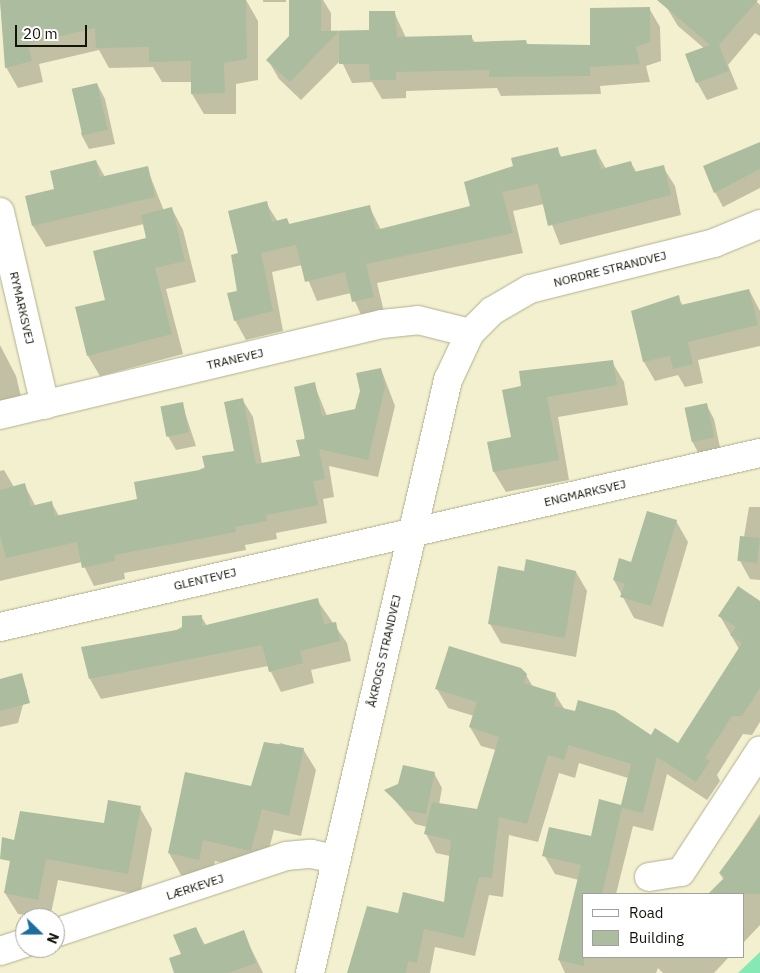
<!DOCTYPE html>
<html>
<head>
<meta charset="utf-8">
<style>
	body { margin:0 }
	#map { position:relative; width:760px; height:973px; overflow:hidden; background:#f2f0ce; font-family:"IBM Plex Sans",sans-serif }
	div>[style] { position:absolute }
	.water>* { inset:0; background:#86e8b4 }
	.shadow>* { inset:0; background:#0003; transform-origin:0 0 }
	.building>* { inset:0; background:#acbc9f; transform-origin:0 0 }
	.roads { filter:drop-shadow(0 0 1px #b2b090) drop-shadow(0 0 1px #b2b090) }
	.minor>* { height:28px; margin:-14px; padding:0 14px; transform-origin:14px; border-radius:14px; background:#fff }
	span { translate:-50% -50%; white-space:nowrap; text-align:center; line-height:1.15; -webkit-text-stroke:4px #fff; paint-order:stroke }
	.street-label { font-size:12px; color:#141308 }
	.legend { position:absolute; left:582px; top:893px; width:162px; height:65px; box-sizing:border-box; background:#fff; border:1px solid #a1a19c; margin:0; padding:6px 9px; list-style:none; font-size:15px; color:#141308 }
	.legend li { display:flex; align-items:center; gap:10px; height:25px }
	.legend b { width:25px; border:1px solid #a1a19c }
	.north { position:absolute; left:15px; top:908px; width:50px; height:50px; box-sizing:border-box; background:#fff; border:1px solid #a1a19c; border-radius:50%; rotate:112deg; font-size:14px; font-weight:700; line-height:20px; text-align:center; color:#141308 }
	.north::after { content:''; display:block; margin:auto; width:18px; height:22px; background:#1d6c9e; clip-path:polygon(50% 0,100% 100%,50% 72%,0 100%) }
	.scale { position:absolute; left:15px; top:25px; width:72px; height:22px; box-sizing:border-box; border:2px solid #141308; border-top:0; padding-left:6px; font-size:15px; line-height:18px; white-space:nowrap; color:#141308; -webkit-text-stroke:4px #fff; paint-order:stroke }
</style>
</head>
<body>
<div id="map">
	<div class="water">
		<i style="clip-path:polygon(760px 952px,760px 973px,738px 973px)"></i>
	</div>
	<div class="shadow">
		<i style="clip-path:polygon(0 0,246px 0,258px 21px,258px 80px,236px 84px,236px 114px,204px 114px,192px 94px,192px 82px,162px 82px,153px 67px,109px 68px,99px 50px,39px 64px,43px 82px,18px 88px,6px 67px)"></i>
		<i style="left:263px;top:0;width:23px;height:2px"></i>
		<i style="clip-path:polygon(290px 0,323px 0,331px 13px,331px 32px,370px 31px,394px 12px,406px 38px,471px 36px,475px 43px,528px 46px,592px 46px,649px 8px,660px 27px,661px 61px,646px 66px,650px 82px,600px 86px,601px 94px,501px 96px,497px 88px,406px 91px,406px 98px,382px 99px,372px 82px,352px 83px,341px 60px,301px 100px,279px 79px,268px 60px,290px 36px)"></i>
		<i style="clip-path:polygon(674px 0,755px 0,760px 5px,760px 36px,755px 33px,728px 65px,738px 89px,707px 100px,697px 82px,705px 49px,678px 26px,667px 8px)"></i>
		<i style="clip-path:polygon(97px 84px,105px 99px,115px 144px,89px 149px,81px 134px)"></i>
		<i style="clip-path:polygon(760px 145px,760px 188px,723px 207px,715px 192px)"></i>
		<i style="clip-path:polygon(557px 149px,562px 158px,596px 151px,606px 169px,631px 163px,637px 173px,663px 167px,675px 186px,681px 215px,560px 245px,544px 204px,513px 211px,523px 253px,377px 283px,385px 316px,364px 321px,351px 293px,317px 301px,302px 265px,272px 272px,283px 331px,246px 340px,235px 320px,239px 254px,266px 203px,278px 222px,287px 220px,290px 225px,369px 206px,381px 230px,472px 207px,515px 167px)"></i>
		<i style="clip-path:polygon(96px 161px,105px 177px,147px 168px,164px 211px,172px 209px,183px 230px,196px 282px,166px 289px,183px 354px,100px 376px,88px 356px,106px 301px,147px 239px,144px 224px,46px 247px,33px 226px,55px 190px)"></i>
		<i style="clip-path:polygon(749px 290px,760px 311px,760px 346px,698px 360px,703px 383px,685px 387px,678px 375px,655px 381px,644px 362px,678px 297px,683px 306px)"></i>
		<i style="clip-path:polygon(0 345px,16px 376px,24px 409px,0 411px)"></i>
		<i style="clip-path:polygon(612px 362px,624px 382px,628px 405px,558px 417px,569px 480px,506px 492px,494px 472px,489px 443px,512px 438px,504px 391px)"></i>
		<i style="clip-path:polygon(381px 369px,395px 406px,378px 477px,329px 466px,334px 497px,323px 499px,327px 523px,276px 533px,277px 539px,245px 545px,246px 550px,124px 573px,125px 579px,94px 586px,82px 562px,0 581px,0 471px,4px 470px,14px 487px,24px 484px,36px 507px,51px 502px,59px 516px,139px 500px,235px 452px,242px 399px,253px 417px,262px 464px,301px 457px,314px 384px,327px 416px,356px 410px)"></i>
		<i style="clip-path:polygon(182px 404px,196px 446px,176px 450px,168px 436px)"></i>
		<i style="clip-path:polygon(706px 404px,714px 419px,721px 452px,700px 456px,692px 441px)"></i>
		<i style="clip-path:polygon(749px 507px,760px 507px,760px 580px,750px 579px,740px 561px)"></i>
		<i style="clip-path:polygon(676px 521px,688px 542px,663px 627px,634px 618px,614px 580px)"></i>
		<i style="clip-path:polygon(525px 572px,576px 572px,587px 591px,576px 657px,501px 643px,490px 624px)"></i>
		<i style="clip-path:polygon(317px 600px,347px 643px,351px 661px,311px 670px,314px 683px,281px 692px,268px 666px,101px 699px,90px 679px,201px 616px,207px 626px)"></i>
		<i style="clip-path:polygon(760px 602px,760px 722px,752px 735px,743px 734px,717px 775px,720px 781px,707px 800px,667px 774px,653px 831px,633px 826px,616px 894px,584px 894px,584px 957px,729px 957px,714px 973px,663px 973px,658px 968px,656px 973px,565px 973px,559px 960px,579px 880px,555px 874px,544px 855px,592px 837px,622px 806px,628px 778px,579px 763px,575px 778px,559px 773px,538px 842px,509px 835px,503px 897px,489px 895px,475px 956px,435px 947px,430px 973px,350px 973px,399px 914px,445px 903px,450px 856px,436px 853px,426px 834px,427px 827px,415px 824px,386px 790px,434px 773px,442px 788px,439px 805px,478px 811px,496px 750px,481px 746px,470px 727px,474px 716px,448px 708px,437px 689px,526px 675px,533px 687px,555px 694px,565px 710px,678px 745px,739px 649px,720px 616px)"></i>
		<i style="clip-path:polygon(18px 676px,27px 690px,18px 723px,0 727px,0 680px)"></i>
		<i style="clip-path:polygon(280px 743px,303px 749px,316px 770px,301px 836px,274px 830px,263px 872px,215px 861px,211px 881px,181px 875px,169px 853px,252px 787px)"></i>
		<i style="clip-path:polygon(140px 808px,152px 829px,140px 895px,58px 880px,50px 918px,18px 914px,5px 893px,21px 812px,105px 825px)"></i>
		<i style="clip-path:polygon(760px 814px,760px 925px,744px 942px,744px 894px,710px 894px,724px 880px,720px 874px)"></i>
		<i style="clip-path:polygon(196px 928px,205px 945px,243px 932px,263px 973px,176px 973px)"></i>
	</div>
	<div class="building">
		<i style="clip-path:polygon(0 0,246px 0,247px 59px,224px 63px,225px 93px,191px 94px,191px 61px,149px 62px,149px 47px,96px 48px,95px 28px,28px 44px,32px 61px,5px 68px)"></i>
		<i style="clip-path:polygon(289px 0,321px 0,321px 31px,369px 30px,369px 11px,395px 11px,397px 37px,472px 35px,472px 42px,526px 40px,527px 44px,590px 45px,590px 8px,650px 7px,650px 42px,636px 47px,640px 64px,590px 67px,590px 76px,489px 77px,489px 70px,396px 72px,396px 80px,370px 80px,369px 64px,339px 64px,339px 31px,290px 82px,266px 60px,289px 36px)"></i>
		<i style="clip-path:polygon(657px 0,758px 0,719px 45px,729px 71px,696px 83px,685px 54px,710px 45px)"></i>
		<i style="left:97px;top:83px;width:48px;height:26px;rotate:77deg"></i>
		<i style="clip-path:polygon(760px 142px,760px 169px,714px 193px,703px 166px)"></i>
		<i style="clip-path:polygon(558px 147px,560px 157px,596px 149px,601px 169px,631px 161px,634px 172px,664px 165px,671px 195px,548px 226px,538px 184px,502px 192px,513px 233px,366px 264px,374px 297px,352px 302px,345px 272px,305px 282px,296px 245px,261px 253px,273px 311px,234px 321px,227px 293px,237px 291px,231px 255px,238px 253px,228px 211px,267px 201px,272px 222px,287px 218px,289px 224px,370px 205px,376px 230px,470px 206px,464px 182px,513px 166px,511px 158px)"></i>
		<i style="clip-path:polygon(96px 160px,100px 177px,148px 166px,155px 197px,32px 226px,25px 196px,54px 189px,50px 171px)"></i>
		<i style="clip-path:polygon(172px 207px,185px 261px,155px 268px,172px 334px,87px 356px,75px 307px,105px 300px,93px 251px,146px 238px,141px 215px)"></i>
		<i style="clip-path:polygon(749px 289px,758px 325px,688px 342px,693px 364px,673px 369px,670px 356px,643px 362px,631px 311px,679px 295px,681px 305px)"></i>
		<i style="clip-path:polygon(613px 360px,617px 385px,547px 397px,559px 460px,493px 472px,487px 442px,511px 437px,502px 390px,521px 386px,519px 371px)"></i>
		<i style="clip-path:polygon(381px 368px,385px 387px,368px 460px,319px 449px,325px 479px,313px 481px,318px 505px,266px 515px,267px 521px,235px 527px,236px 532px,114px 555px,115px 561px,82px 568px,77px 542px,6px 558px,0 536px,0 490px,25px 483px,31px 506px,52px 501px,55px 516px,137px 499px,134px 482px,205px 469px,202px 456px,234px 451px,224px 402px,243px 398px,256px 464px,300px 456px,296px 440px,305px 439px,294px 387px,315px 382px,322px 416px,355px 409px,360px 391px,356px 373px)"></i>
		<i style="left:183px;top:402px;width:31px;height:23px;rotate:79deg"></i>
		<i style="left:707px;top:403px;width:35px;height:23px;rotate:78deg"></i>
		<i style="clip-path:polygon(647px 511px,677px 520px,651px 606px,620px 597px,625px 584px,613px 580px,619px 558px,631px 562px)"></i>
		<i style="left:740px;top:536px;width:20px;height:25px;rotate:6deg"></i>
		<i style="clip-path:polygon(526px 559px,576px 571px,565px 638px,488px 624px,498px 566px,524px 571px)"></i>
		<i style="clip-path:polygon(738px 586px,760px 601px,760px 688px,742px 716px,732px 716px,705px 758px,710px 761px,696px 782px,657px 757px,643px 813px,622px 808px,602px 894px,584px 894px,584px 966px,558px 960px,581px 865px,542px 856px,549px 827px,591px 836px,599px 799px,621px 805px,631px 764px,569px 745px,564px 760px,548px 755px,527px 824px,499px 817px,492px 878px,479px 877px,464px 938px,424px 929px,417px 963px,408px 961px,406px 973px,347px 973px,367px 906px,398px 913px,403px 892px,444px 902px,451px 840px,424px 834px,432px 802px,477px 809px,499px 737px,469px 727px,477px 702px,435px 689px,449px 646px,521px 668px,527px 674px,524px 683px,556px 693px,554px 706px,575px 711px,578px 700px,615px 711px,651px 735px,655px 728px,678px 743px,742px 643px,730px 635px,736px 627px,718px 616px)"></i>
		<i style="clip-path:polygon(318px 598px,324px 624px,336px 622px,340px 641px,300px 651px,303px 663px,269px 672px,262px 645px,89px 679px,81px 647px,182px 629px,182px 616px,202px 615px,202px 626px)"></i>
		<i style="clip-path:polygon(22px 673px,30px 703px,0 711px,0 679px)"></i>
		<i style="clip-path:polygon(264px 742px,304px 748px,289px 816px,262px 809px,251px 851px,203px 840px,199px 860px,168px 853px,185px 772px,251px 786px)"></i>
		<i style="clip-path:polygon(403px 765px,435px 772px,426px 814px,405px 810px,384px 790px,398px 784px)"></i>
		<i style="clip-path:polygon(108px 800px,141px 806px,128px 874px,46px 859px,38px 900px,4px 893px,10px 861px,0 859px,2px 837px,14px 840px,20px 811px,104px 823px)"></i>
		<i style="clip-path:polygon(760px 817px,760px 894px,708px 894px,725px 877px,719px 873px)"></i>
		<i style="clip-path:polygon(196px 927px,203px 945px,244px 930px,256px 963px,228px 973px,174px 973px,169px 958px,181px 954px,173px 935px)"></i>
	</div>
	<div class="roads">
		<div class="minor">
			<i style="left:0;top:212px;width:198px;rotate:76.9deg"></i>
			<i style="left:0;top:415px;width:393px;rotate:-13.4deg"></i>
			<i style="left:382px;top:324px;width:36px;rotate:-6deg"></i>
			<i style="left:418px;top:320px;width:54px;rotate:14deg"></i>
			<i style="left:0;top:627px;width:780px;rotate:-12.9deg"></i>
			<i style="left:649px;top:877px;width:32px;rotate:-9deg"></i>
			<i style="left:681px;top:872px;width:145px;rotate:-56.9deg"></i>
			<i style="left:55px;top:933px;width:243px;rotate:-18.4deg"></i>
			<i style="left:286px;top:856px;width:25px;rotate:-5deg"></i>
			<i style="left:311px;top:854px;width:26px;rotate:11deg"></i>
			<i style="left:0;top:951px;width:26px;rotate:-18deg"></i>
			<i style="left:310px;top:973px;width:609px;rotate:-76.9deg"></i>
			<i style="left:448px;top:380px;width:52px;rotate:-64.9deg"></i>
			<i style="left:470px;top:333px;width:31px;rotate:-45deg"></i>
			<i style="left:492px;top:311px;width:44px;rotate:-30.1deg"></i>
			<i style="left:530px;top:289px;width:190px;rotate:-14deg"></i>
			<i style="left:714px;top:243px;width:50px;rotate:-22.4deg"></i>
		</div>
	</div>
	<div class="street-label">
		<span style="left:610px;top:269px;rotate:-14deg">NORDRE STRANDVEJ</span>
		<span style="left:22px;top:308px;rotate:77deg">RYMARKSVEJ</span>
		<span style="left:235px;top:359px;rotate:-13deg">TRANEVEJ</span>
		<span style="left:585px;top:493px;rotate:-13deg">ENGMARKSVEJ</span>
		<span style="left:205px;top:579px;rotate:-13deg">GLENTEVEJ</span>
		<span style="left:384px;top:651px;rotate:-77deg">ÅKROGS STRANDVEJ</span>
		<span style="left:195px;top:887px;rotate:-18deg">LÆRKEVEJ</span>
	</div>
	<ul class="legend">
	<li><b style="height:6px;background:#fff"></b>Road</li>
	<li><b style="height:14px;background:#acbc9f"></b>Building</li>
	</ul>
	<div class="north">N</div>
	<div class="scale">20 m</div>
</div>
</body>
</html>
